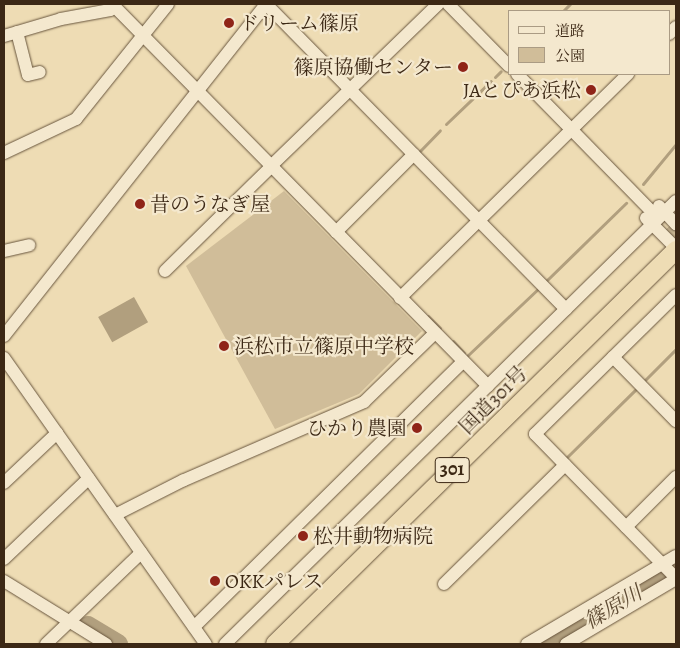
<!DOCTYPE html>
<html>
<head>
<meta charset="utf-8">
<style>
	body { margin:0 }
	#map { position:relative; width:680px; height:648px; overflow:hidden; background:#eedcb4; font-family:Alegreya,"Noto Serif JP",serif }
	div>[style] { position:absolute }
	.green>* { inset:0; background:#d0bd99 }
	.water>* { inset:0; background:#b19f7e; transform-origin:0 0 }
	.stream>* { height:3px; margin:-1.5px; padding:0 1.5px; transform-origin:1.5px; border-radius:1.5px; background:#b19f7e }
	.river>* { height:20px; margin:-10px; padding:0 10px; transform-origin:10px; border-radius:10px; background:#b19f7e }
	.minor-tunnel>* { height:12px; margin-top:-6px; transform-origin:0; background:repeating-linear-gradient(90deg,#cab894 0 12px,transparent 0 18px) }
	.roads { filter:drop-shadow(0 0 1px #68553d) drop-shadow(0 0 1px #68553d) }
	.minor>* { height:12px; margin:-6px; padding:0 6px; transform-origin:6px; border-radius:6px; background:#f4e8ce }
	.highway>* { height:18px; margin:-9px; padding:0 9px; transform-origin:9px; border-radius:9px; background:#eedcb4 }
	.dots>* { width:14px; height:14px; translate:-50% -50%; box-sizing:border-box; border:2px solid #f4e8ce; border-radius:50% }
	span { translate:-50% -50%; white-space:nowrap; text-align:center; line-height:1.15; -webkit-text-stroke:4.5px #f4e8ce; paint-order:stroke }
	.shield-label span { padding:1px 4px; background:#f4e8ce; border:1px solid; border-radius:4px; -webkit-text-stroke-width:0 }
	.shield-label { font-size:19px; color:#3c2815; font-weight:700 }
	.poi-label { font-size:20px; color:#3c2815 }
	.left { translate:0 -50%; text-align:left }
	.right { translate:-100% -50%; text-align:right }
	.street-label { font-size:20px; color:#3c2815 }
	.water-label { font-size:21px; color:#5f4c34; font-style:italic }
	.frame { position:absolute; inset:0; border:5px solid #3c2815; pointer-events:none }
	.legend { position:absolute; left:508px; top:10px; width:162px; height:65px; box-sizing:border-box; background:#f4e8ce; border:1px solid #aa9b84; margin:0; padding:6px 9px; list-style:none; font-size:15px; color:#3c2815 }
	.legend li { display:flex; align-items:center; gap:10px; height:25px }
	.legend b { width:25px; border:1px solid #aa9b84 }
</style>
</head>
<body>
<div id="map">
	<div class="green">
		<i style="clip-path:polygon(284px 191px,422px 331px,359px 394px,275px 429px,186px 266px)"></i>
	</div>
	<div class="water">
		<i style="left:134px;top:297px;width:29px;height:41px;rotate:61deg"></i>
	</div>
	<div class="stream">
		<i style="left:563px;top:11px;width:10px;rotate:-45deg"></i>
		<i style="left:495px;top:77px;width:8px;rotate:-45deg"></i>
		<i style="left:446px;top:124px;width:62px;rotate:-43.7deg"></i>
		<i style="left:419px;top:152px;width:30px;rotate:-46deg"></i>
		<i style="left:643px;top:184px;width:52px;rotate:-50.5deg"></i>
		<i style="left:546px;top:281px;width:112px;rotate:-44.3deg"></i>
		<i style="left:428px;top:316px;width:17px;rotate:45deg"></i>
		<i style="left:453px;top:341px;width:16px;rotate:47deg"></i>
		<i style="left:467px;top:356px;width:99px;rotate:-43.4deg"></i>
		<i style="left:644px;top:381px;width:45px;rotate:-45deg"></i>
		<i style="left:565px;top:459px;width:101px;rotate:-44.6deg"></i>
	</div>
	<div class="river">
		<i style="left:88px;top:626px;width:35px;rotate:31deg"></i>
		<i style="left:549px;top:644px;width:147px;rotate:-30.6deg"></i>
	</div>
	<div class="minor-tunnel">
		<i style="left:655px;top:215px;width:30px;rotate:45deg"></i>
	</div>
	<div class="roads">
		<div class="minor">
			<i style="left:112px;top:4px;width:536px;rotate:45.45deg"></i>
			<i style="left:448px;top:4px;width:87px;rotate:45.5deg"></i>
			<i style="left:17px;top:32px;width:44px;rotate:75.7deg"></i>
			<i style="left:28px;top:75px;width:12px;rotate:-14deg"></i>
			<i style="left:669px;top:34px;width:10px;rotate:-45deg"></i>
			<i style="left:4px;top:36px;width:59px;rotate:-16.6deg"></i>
			<i style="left:61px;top:19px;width:50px;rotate:-10.4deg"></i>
			<i style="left:110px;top:10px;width:6px;rotate:-45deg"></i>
			<i style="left:517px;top:74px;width:197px;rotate:45.6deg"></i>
			<i style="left:4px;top:153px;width:80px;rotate:-25.3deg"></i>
			<i style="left:76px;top:119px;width:147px;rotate:-51.3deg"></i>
			<i style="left:271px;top:166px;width:233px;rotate:-44.1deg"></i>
			<i style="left:659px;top:206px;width:25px;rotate:47deg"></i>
			<i style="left:646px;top:218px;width:42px;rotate:45deg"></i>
			<i style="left:336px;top:232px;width:110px;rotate:-45deg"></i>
			<i style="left:4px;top:251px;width:26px;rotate:-13deg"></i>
			<i style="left:165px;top:271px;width:148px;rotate:-44.5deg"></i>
			<i style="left:676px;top:295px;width:198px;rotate:135.4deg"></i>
			<i style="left:535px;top:434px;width:202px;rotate:45.6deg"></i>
			<i style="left:400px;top:298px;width:320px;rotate:-44.5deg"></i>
			<i style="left:4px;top:336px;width:423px;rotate:-51.7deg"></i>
			<i style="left:266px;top:4px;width:428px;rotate:45.5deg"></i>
			<i style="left:613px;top:357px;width:90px;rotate:45.5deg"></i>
			<i style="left:4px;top:358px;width:350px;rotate:54.8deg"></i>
			<i style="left:4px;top:483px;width:73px;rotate:-43.3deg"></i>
			<i style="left:115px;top:515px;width:77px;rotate:-26.9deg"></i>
			<i style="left:184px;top:480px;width:196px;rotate:-23.4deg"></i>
			<i style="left:364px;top:402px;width:99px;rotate:-44.2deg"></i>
			<i style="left:626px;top:527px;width:71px;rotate:-45deg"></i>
			<i style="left:4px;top:559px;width:117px;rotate:-43.6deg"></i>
			<i style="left:4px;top:581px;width:120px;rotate:31.7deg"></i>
			<i style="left:444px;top:584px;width:170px;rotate:-44.5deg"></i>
			<i style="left:194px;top:627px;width:378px;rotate:-44.6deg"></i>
			<i style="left:46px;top:644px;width:132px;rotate:-43.8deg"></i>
			<i style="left:225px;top:644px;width:632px;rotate:-44.49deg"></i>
			<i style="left:527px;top:644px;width:173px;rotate:-30.6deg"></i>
			<i style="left:566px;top:644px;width:128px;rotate:-30.6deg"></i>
		</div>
		<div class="highway">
			<i style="left:275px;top:644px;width:562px;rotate:-44.5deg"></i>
		</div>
	</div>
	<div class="dots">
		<i style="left:229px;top:23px;background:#8f2418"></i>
		<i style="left:463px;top:67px;background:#8f2418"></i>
		<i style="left:591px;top:90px;background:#8f2418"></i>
		<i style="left:140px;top:204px;background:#8f2418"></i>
		<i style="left:224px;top:346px;background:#8f2418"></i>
		<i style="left:417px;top:428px;background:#8f2418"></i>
		<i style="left:303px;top:536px;background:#8f2418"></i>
		<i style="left:215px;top:581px;background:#8f2418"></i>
	</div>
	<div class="shield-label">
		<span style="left:452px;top:470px">301</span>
	</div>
	<div class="poi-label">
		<span class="left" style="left:239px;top:23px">ドリーム篠原</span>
		<span class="right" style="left:453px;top:67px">篠原協働センター</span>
		<span class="right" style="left:581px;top:90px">JAとぴあ浜松</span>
		<span class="left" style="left:150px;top:204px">昔のうなぎ屋</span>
		<span class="left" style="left:234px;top:346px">浜松市立篠原中学校</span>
		<span class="right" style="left:407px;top:428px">ひかり農園</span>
		<span class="left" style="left:313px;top:536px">松井動物病院</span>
		<span class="left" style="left:225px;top:581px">OKKパレス</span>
	</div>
	<div class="street-label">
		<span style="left:493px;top:400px;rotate:-45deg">国道301号</span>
	</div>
	<div class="water-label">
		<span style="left:613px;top:607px;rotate:-31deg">篠原川</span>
	</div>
	<div class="frame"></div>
	<ul class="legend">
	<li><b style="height:6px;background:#f4e8ce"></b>道路</li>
	<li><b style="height:14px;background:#d0bd99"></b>公園</li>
	</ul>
</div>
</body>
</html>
